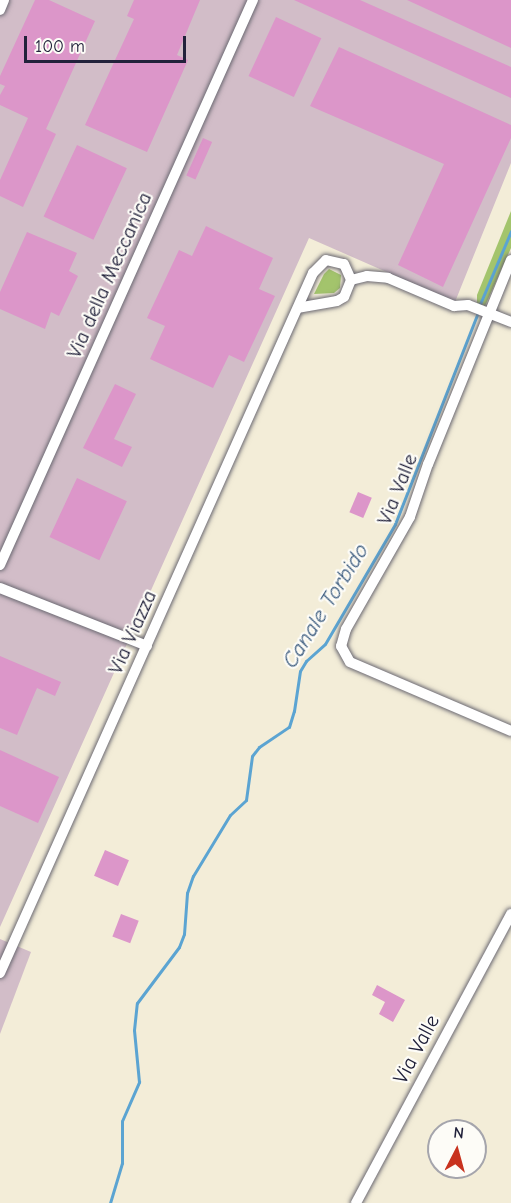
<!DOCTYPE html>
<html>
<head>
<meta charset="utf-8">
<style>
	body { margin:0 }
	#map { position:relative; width:511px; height:1203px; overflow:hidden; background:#f3edd8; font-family:"Comic Neue",sans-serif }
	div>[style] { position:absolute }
	.industrial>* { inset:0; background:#d2bdc8 }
	.green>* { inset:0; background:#a3c46c }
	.stream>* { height:3px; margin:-1.5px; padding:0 1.5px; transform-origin:1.5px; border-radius:1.5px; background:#5ba4d2 }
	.building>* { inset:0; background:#dc96c9; transform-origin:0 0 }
	.roads { filter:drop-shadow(0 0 2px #6b6972) drop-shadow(0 0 2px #6b6972) }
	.street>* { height:10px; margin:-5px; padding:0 5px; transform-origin:5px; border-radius:5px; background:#fff }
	span { translate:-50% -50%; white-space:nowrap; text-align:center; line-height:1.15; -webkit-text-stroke:4.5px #fdfcf7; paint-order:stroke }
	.street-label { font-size:21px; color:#22223b }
	.water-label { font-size:22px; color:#3c5c7f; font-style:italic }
	.north { position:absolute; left:427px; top:1119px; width:60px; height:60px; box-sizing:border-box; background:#fdfcf7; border:2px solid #a5a5ac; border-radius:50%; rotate:6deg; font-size:16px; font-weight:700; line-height:24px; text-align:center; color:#22223b }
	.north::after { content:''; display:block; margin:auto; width:21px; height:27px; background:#c8321e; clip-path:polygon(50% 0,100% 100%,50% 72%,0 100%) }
	.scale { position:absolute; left:24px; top:36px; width:162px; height:27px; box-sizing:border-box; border:3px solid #22223b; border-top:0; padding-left:8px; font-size:18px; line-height:21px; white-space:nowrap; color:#22223b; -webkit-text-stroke:4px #fdfcf7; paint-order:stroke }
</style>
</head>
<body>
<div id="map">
	<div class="industrial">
		<i style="clip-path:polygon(0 0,511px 0,511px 163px,455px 302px,309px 238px,0 927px)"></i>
		<i style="clip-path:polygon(0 939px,31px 952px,0 1034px)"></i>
	</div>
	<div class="green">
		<i style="clip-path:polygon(511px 211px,511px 248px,485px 306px,477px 303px,477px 295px)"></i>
		<i style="clip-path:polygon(329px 269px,341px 275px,340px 288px,334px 293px,314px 294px,324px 274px)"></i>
	</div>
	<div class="stream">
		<i style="left:480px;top:304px;width:79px;rotate:-67deg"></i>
		<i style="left:110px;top:1203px;width:42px;rotate:-73.3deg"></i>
		<i style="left:122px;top:1163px;width:42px;rotate:-90deg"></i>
		<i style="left:122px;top:1121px;width:43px;rotate:-66.4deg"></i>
		<i style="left:139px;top:1082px;width:52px;rotate:-95.5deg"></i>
		<i style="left:134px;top:1030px;width:27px;rotate:-84deg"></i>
		<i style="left:137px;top:1003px;width:70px;rotate:-53.1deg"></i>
		<i style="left:179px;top:947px;width:14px;rotate:-69deg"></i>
		<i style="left:184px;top:934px;width:41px;rotate:-85.8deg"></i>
		<i style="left:187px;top:893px;width:18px;rotate:-71deg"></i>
		<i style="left:193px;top:876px;width:71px;rotate:-58.8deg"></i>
		<i style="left:230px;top:815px;width:22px;rotate:-43deg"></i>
		<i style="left:246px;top:800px;width:44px;rotate:-82.2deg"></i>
		<i style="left:252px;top:756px;width:11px;rotate:-52deg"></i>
		<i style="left:259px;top:747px;width:36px;rotate:-34deg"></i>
		<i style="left:289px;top:727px;width:17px;rotate:-73deg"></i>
		<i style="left:294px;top:711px;width:40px;rotate:-81.5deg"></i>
		<i style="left:300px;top:671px;width:12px;rotate:-59deg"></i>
		<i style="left:306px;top:661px;width:25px;rotate:-42deg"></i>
		<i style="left:325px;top:644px;width:139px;rotate:-59.7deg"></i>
		<i style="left:395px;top:524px;width:228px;rotate:-68.6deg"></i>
	</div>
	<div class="building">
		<i style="clip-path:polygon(35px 0,49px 0,95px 21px,46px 129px,56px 134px,23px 207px,0 196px,0 180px,28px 118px,0 105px,0 95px,5px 86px,0 84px,0 76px)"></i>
		<i style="clip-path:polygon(134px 0,200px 0,177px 55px,188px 60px,147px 152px,85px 125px,134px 19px,127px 16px)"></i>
		<i style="clip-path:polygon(294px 0,360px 0,511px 67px,511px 98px)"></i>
		<i style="clip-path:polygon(407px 0,511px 0,511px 48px)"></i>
		<i style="left:276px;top:17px;width:50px;height:65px;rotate:25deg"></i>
		<i style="clip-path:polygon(339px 47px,511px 125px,511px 138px,443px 287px,398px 265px,444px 164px,310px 106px)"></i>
		<i style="left:203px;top:138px;width:10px;height:41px;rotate:24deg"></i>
		<i style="left:77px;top:145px;width:55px;height:79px;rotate:25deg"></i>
		<i style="clip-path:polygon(206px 226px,273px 258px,259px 289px,275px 296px,244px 362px,229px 355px,213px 388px,150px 359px,165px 326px,147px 318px,179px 250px,192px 256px)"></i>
		<i style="clip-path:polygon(27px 232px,77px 253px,69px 271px,78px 276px,59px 316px,51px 312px,45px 329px,0 309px,0 292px)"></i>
		<i style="clip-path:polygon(115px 384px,136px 394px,114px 439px,132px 447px,122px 467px,83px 448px)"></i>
		<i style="left:77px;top:478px;width:55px;height:65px;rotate:25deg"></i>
		<i style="left:358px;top:492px;width:15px;height:22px;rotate:23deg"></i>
		<i style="clip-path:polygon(0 656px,61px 682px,55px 696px,37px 688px,17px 735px,0 728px)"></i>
		<i style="clip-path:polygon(0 750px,59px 777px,38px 823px,0 806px)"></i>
		<i style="left:105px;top:850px;width:26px;height:28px;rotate:23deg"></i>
		<i style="left:121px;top:914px;width:19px;height:24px;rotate:21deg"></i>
		<i style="clip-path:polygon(377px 985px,405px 1000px,393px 1022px,379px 1014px,385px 1002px,372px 995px)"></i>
	</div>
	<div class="roads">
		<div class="street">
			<i style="left:0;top:10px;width:11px;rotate:-68deg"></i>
			<i style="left:511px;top:260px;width:220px;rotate:112.1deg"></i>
			<i style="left:428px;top:464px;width:56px;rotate:108.8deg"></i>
			<i style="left:410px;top:517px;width:129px;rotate:119.7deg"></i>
			<i style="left:346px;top:629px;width:18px;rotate:106deg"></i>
			<i style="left:341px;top:646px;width:18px;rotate:61deg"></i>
			<i style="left:350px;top:662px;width:175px;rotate:23.2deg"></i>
			<i style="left:351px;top:280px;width:16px;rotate:-14deg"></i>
			<i style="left:367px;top:276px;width:21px;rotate:5deg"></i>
			<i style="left:388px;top:278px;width:72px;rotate:23deg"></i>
			<i style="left:454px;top:306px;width:14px;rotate:-4deg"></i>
			<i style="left:468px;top:305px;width:46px;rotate:21.6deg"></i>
			<i style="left:0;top:565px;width:619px;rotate:-65.88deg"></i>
			<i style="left:0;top:588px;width:158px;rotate:21.5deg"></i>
			<i style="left:0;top:973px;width:767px;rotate:-65.91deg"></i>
			<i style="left:313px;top:273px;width:18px;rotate:-45deg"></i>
			<i style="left:326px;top:260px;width:18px;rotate:13deg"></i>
			<i style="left:344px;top:264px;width:17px;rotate:66deg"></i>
			<i style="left:351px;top:280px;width:18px;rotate:112deg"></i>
			<i style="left:344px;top:297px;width:8px;rotate:150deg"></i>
			<i style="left:337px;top:301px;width:39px;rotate:170deg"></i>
			<i style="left:356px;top:1203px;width:328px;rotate:-61.8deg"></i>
		</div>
	</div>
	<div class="street-label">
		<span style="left:109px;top:275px;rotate:-66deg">Via della Meccanica</span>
		<span style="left:397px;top:489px;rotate:-68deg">Via Valle</span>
		<span style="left:132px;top:632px;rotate:-66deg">Via Viazza</span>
		<span style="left:416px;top:1049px;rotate:-62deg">Via Valle</span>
	</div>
	<div class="water-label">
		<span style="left:326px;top:606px;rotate:-58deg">Canale Torbido</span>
	</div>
	<div class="north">N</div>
	<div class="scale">100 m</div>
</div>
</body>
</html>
